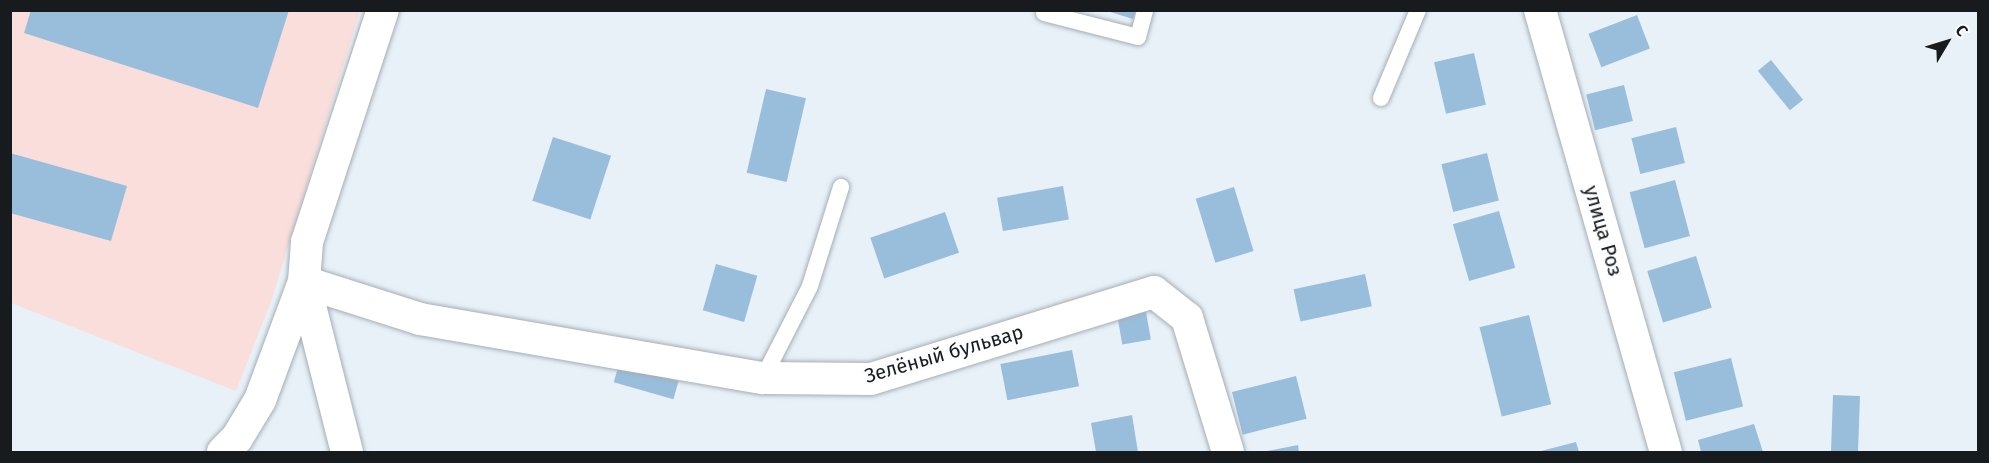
<!DOCTYPE html>
<html>
<head>
<meta charset="utf-8">
<style>
	body { margin:0 }
	#map { position:relative; width:1989px; height:463px; overflow:hidden; background:#e8f1f8; font-family:"Fira Sans",sans-serif }
	div>[style] { position:absolute }
	.industrial>* { inset:0; background:#f9dedb }
	.building>* { inset:0; background:#99bedb; transform-origin:0 0 }
	.roads { filter:drop-shadow(0 0 2px #a5aeb5) drop-shadow(0 0 2px #a5aeb5) }
	.lane>* { height:16px; margin:-8px; padding:0 8px; transform-origin:8px; border-radius:8px; background:#fff }
	.street>* { height:32px; margin:-16px; padding:0 16px; transform-origin:16px; border-radius:16px; background:#fff }
	span { translate:-50% -50%; white-space:nowrap; text-align:center; line-height:1.15; -webkit-text-stroke:6px #fbfdfe; paint-order:stroke }
	.street-label { font-size:20px; color:#181b1e }
	.frame { position:absolute; inset:0; border:12px solid #181b1e; pointer-events:none }
	.north { position:absolute; left:1917px; top:12px; width:60px; height:60px; -webkit-text-stroke:4px #fbfdfe; paint-order:stroke; rotate:52deg; font-size:16px; font-weight:700; line-height:24px; text-align:center; color:#181b1e }
	.north::after { content:''; display:block; margin:auto; width:21px; height:27px; background:#181b1e; clip-path:polygon(50% 0,100% 100%,50% 72%,0 100%) }
</style>
</head>
<body>
<div id="map">
	<div class="industrial">
		<i style="clip-path:polygon(10px 11px,360px 11px,271px 302px,236px 391px,11px 303px)"></i>
	</div>
	<div class="building">
		<i style="clip-path:polygon(31px 10px,289px 10px,258px 108px,24px 33px)"></i>
		<i style="clip-path:polygon(1104px 10px,1136px 10px,1133px 19px)"></i>
		<i style="left:1637px;top:15px;width:36px;height:52px;rotate:69deg"></i>
		<i style="left:1474px;top:53px;width:53px;height:41px;rotate:77deg"></i>
		<i style="left:1771px;top:60px;width:51px;height:17px;rotate:51deg"></i>
		<i style="left:1624px;top:85px;width:37px;height:39px;rotate:76deg"></i>
		<i style="left:766px;top:89px;width:41px;height:86px;rotate:13deg"></i>
		<i style="left:1676px;top:127px;width:37px;height:46px;rotate:76deg"></i>
		<i style="left:553px;top:137px;width:61px;height:67px;rotate:18deg"></i>
		<i style="clip-path:polygon(10px 153px,127px 186px,111px 241px,10px 213px)"></i>
		<i style="left:1487px;top:153px;width:49px;height:47px;rotate:76deg"></i>
		<i style="left:1675px;top:180px;width:58px;height:47px;rotate:75deg"></i>
		<i style="left:1063px;top:186px;width:34px;height:67px;rotate:80deg"></i>
		<i style="left:1234px;top:187px;width:67px;height:40px;rotate:73deg"></i>
		<i style="left:1499px;top:211px;width:59px;height:48px;rotate:74deg"></i>
		<i style="left:945px;top:212px;width:43px;height:79px;rotate:71deg"></i>
		<i style="left:1696px;top:256px;width:54px;height:51px;rotate:73deg"></i>
		<i style="left:716px;top:264px;width:43px;height:48px;rotate:16deg"></i>
		<i style="left:1365px;top:274px;width:33px;height:73px;rotate:78deg"></i>
		<i style="left:1146px;top:312px;width:28px;height:29px;rotate:80deg"></i>
		<i style="left:1529px;top:315px;width:92px;height:51px;rotate:76deg"></i>
		<i style="left:1072px;top:350px;width:37px;height:73px;rotate:79deg"></i>
		<i style="left:1731px;top:358px;width:50px;height:59px;rotate:76deg"></i>
		<i style="left:619px;top:364px;width:62px;height:19px;rotate:16deg"></i>
		<i style="left:1296px;top:376px;width:44px;height:66px;rotate:76deg"></i>
		<i style="left:1833px;top:395px;width:27px;height:57px;rotate:2deg"></i>
		<i style="clip-path:polygon(1132px 415px,1138px 452px,1096px 452px,1091px 423px)"></i>
		<i style="clip-path:polygon(1754px 424px,1763px 452px,1701px 452px,1698px 440px)"></i>
		<i style="clip-path:polygon(1576px 442px,1579px 452px,1537px 452px)"></i>
		<i style="clip-path:polygon(1298px 445px,1299px 452px,1268px 452px,1267px 451px)"></i>
	</div>
	<div class="roads">
		<div class="lane">
			<i style="left:1044px;top:13px;width:97px;rotate:14.3deg"></i>
			<i style="left:1138px;top:37px;width:28px;rotate:-75deg"></i>
			<i style="left:1381px;top:98px;width:95px;rotate:-67.2deg"></i>
			<i style="left:763px;top:378px;width:103px;rotate:-62.9deg"></i>
			<i style="left:810px;top:286px;width:104px;rotate:-72.6deg"></i>
		</div>
		<div class="street">
			<i style="left:1540px;top:10px;width:460px;rotate:74.1deg"></i>
			<i style="left:223px;top:452px;width:20px;rotate:-45deg"></i>
			<i style="left:237px;top:438px;width:44px;rotate:-58.8deg"></i>
			<i style="left:260px;top:400px;width:126px;rotate:-69.6deg"></i>
			<i style="left:304px;top:282px;width:122px;rotate:17.7deg"></i>
			<i style="left:420px;top:319px;width:348px;rotate:9.8deg"></i>
			<i style="left:763px;top:378px;width:108px;rotate:0.5deg"></i>
			<i style="left:871px;top:379px;width:296px;rotate:-17.1deg"></i>
			<i style="left:1154px;top:292px;width:42px;rotate:38.2deg"></i>
			<i style="left:1187px;top:318px;width:140px;rotate:73deg"></i>
			<i style="left:347px;top:452px;width:175px;rotate:-104.2deg"></i>
			<i style="left:304px;top:282px;width:40px;rotate:-85.7deg"></i>
			<i style="left:307px;top:242px;width:244px;rotate:-71.9deg"></i>
		</div>
	</div>
	<div class="street-label">
		<span style="left:1603px;top:231px;rotate:74deg">улица Роз</span>
		<span style="left:944px;top:354px;rotate:-16deg">Зелёный бульвар</span>
	</div>
	<div class="frame"></div>
	<div class="north">С</div>
</div>
</body>
</html>
